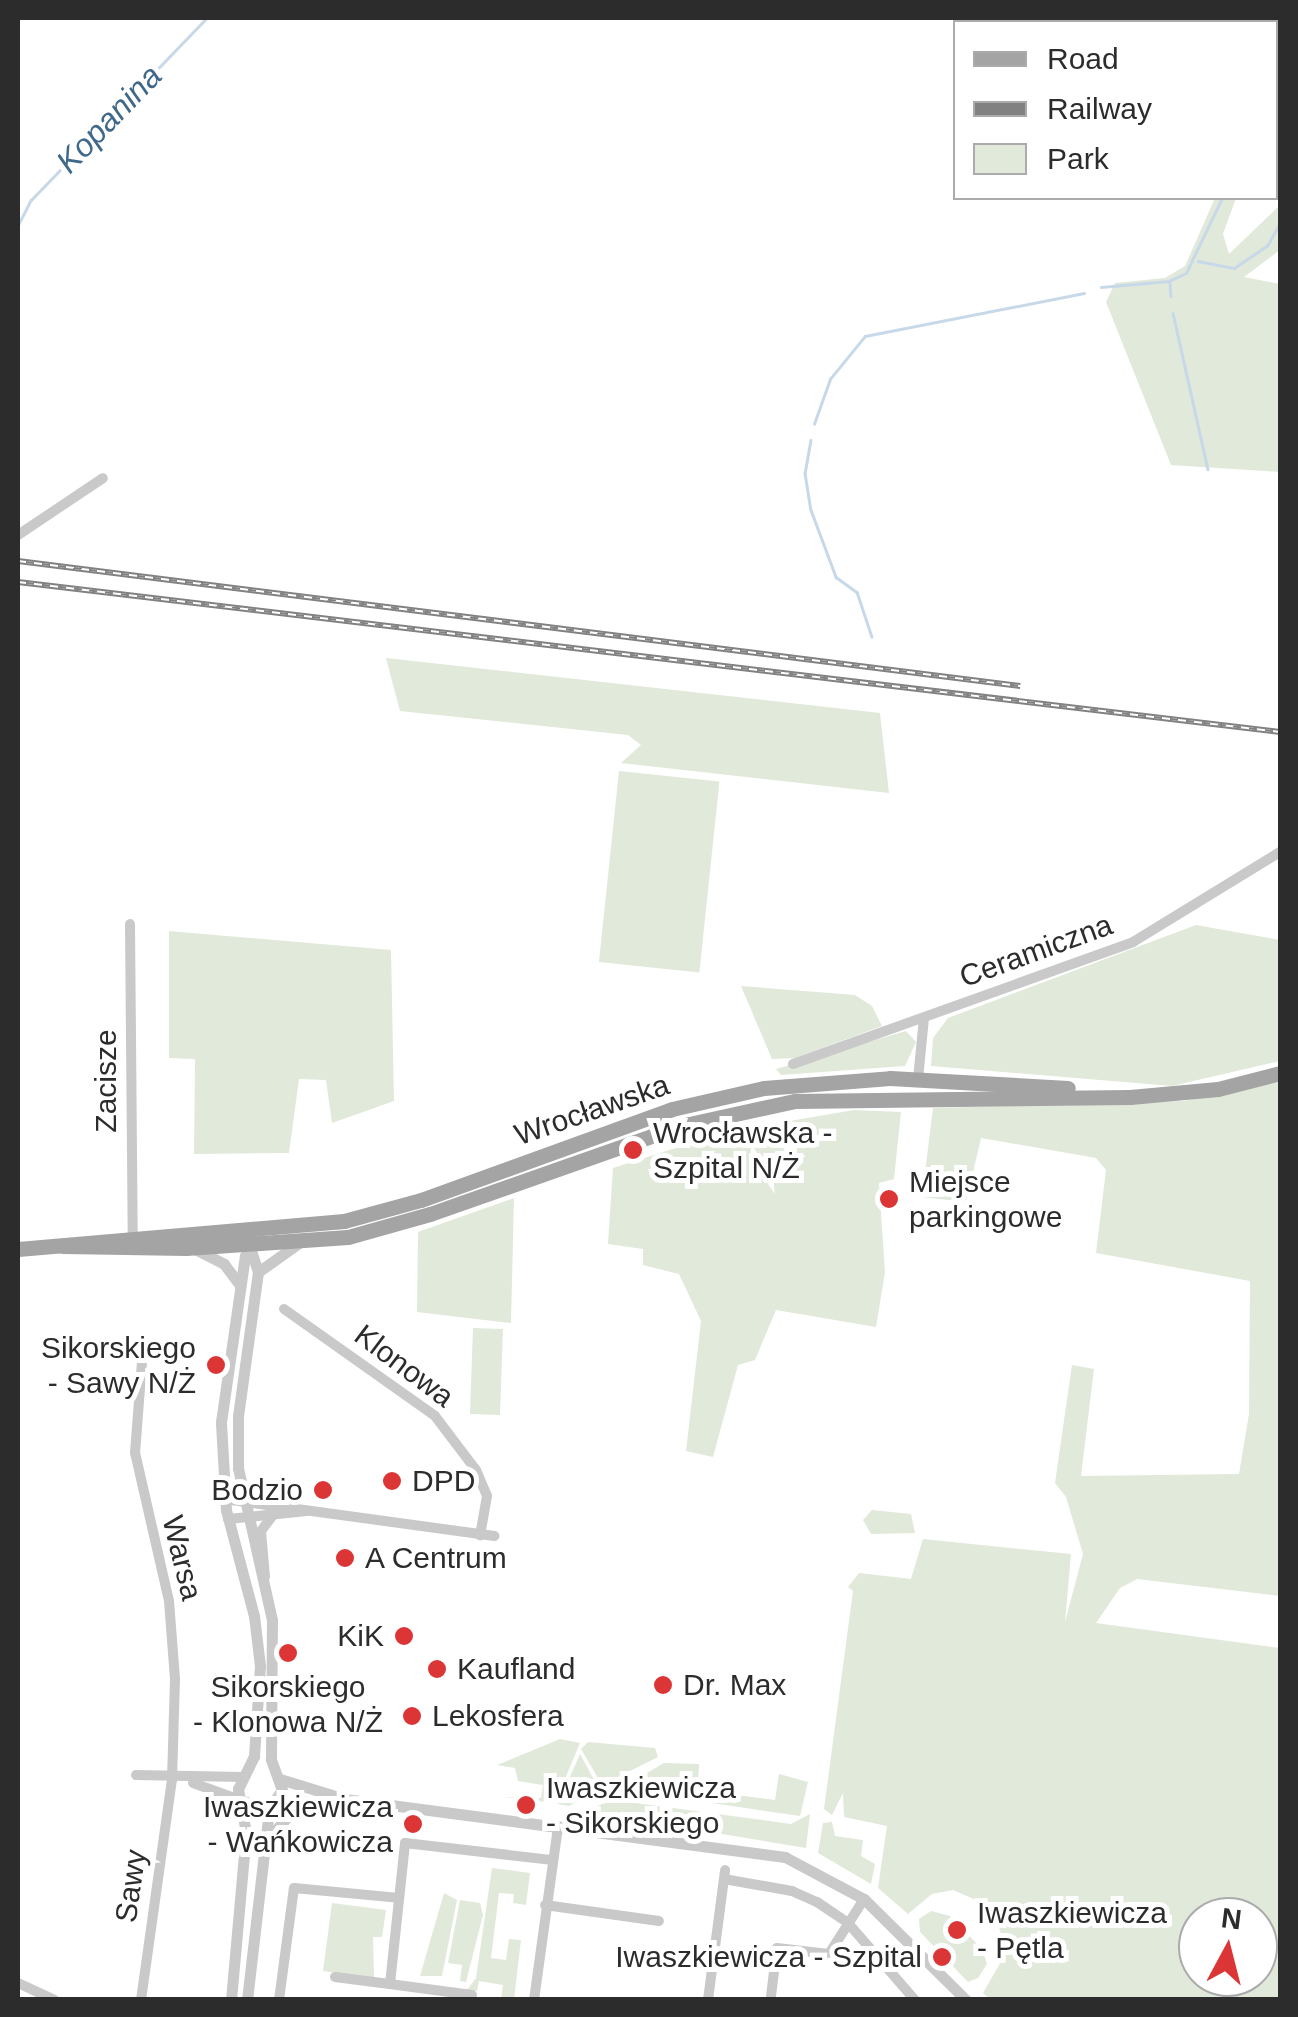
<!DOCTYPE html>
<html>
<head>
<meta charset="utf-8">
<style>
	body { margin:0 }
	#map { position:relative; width:1298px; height:2017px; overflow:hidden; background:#fff; font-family:Arial,sans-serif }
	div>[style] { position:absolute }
	.green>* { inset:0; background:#e1e9da; transform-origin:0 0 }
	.stream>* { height:2.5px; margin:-1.25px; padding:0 1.25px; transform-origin:1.25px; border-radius:1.25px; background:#c7d9e9 }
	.minor>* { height:10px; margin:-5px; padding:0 5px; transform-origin:5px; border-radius:5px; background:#c9c9c9 }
	.tertiary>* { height:11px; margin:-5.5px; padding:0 5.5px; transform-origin:5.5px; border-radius:5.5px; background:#c9c9c9 }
	.primary>* { height:15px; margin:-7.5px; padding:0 7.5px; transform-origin:7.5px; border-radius:7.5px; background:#a4a4a4 }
	.rail>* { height:6px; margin-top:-3px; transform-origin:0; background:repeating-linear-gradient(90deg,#fff 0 8px,#818181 0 16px); box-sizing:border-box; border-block:2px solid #818181 }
	.dots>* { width:28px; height:28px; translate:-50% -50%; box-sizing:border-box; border:5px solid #fff; border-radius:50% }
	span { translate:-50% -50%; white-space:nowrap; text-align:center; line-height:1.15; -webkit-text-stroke:10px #fff; paint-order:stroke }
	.street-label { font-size:30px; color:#2c2c2c }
	.poi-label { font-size:30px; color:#2c2c2c }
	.left { translate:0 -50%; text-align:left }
	.right { translate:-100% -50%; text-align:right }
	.water-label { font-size:32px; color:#3f688a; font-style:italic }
	.frame { position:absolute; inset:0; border:20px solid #2c2c2c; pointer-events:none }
	.legend { position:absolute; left:953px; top:20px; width:325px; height:180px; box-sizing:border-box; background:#fff; border:2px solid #ababab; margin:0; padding:12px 18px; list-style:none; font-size:30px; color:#2c2c2c }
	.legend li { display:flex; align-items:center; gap:20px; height:50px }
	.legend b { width:50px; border:2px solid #ababab }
	.north { position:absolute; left:1178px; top:1897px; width:100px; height:100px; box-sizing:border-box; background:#fff; border:2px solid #ababab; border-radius:50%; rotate:7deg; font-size:28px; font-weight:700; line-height:40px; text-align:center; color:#2c2c2c }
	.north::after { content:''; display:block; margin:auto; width:35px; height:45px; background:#dc3536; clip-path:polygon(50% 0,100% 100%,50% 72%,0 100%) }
</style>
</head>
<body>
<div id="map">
	<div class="green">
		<i style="clip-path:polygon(1215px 198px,1236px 198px,1223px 234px,1229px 254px,1280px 205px,1280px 250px,1244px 277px,1280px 284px,1280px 472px,1171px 465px,1106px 302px,1115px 283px,1165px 278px,1185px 266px)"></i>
		<i style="clip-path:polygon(386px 658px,880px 713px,889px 793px,621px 763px,641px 745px,628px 735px,400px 711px)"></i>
		<i style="left:619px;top:771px;width:101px;height:192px;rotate:6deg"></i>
		<i style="clip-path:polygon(1196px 925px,1280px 940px,1280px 1061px,1172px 1086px,931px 1066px,933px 1038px,948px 1018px)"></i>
		<i style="clip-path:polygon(169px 931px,391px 950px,394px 1101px,332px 1123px,326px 1080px,299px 1079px,289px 1153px,194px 1154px,195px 1059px,169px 1058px)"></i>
		<i style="clip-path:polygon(741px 986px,855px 995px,872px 1006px,882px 1026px,795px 1058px,772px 1059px)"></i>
		<i style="clip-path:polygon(906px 1031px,916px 1042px,905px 1066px,781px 1075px,776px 1069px)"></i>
		<i style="clip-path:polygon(evenodd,1280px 1081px,1280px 1596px,1137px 1579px,1120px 1588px,1096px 1623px,1280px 1648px,1280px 1999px,990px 1999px,983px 1993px,1007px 1951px,997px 1922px,976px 1900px,953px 1890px,932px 1894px,908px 1914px,878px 1888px,887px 1826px,844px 1817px,843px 1793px,832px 1815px,824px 1809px,853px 1591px,848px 1587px,859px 1573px,911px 1579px,923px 1539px,1071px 1554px,1065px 1622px,1083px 1554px,1066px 1497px,1055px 1483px,1072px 1365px,1094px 1369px,1081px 1476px,1239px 1474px,1249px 1414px,1250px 1281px,1096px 1253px,1106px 1170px,1096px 1158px,981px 1138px,966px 1202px,922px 1197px,933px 1108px,1184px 1101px,1280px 1081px,1198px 1917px,1258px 1917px,1258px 1977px,1198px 1977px,1198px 1917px)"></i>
		<i style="clip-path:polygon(854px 1110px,901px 1112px,894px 1179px,879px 1183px,885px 1272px,876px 1327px,776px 1310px,755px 1360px,738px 1365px,713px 1457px,686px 1451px,701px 1321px,679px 1274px,643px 1265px,643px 1249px,608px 1244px,613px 1168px,726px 1132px)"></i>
		<i style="clip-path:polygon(514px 1198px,511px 1323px,417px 1312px,418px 1232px)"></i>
		<i style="left:473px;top:1328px;width:30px;height:86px;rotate:2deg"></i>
		<i style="clip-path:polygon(872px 1510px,911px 1514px,915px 1533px,871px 1534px,863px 1520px)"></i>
		<i style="clip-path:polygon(560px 1739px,580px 1743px,555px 1803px,503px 1797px,541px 1798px,543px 1785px,518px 1781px,515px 1768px,497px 1765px)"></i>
		<i style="clip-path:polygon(588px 1742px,655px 1748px,658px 1757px,602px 1785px,581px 1749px)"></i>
		<i style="clip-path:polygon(580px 1754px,599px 1789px,569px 1806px,558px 1804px)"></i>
		<i style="clip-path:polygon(664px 1763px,699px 1764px,698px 1784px,680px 1797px,620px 1789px)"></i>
		<i style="clip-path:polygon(779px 1774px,808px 1782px,800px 1816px,705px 1802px,724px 1783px,728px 1794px,775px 1800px)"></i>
		<i style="clip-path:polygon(613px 1800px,791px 1824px,810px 1814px,806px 1848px,584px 1811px)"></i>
		<i style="clip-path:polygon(832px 1822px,835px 1836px,863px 1840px,861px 1856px,875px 1864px,871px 1884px,818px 1853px,823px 1823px)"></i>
		<i style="clip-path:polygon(492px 1868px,530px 1873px,526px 1905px,513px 1903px,514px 1894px,499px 1893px,491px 1958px,506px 1960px,509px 1939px,521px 1940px,514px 1999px,501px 1999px,503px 1985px,479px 1981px,477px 1991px,467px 1990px,476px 1978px)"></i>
		<i style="clip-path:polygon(444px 1893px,457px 1900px,442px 1976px,420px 1976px)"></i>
		<i style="clip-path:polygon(460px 1900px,480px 1903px,483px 1915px,466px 1982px,460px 1981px,462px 1965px,448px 1963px)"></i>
		<i style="clip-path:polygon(332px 1903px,386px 1910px,382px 1937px,373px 1937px,374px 1978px,323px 1971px)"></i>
		<i style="clip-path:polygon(931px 1911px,950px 1916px,982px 1949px,987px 1964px,978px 1978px,968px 1982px,920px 1932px,919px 1919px)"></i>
	</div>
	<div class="stream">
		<i style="left:1080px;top:22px;width:4px;rotate:-76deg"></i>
		<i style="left:18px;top:225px;width:28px;rotate:-63deg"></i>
		<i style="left:31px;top:200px;width:253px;rotate:-46deg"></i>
		<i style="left:1198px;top:261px;width:37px;rotate:11deg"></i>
		<i style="left:1234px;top:268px;width:40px;rotate:-34deg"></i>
		<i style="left:1267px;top:246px;width:26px;rotate:-61deg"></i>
		<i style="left:1170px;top:283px;width:13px;rotate:86deg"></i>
		<i style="left:1101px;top:287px;width:68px;rotate:-5deg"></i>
		<i style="left:1169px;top:281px;width:19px;rotate:-25deg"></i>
		<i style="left:1186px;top:273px;width:83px;rotate:-64.4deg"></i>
		<i style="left:1173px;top:313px;width:160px;rotate:77.4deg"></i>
		<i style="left:814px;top:424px;width:48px;rotate:-70.4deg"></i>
		<i style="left:830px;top:379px;width:55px;rotate:-50.9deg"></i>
		<i style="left:865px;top:336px;width:223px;rotate:-11.1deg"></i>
		<i style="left:811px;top:440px;width:34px;rotate:100deg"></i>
		<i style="left:805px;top:473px;width:37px;rotate:81deg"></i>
		<i style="left:811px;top:510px;width:72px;rotate:69.5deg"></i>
		<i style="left:836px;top:577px;width:26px;rotate:36deg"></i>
		<i style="left:857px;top:592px;width:47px;rotate:71.6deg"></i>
	</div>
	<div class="minor">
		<i style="left:18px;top:535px;width:102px;rotate:-33.8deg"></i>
		<i style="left:130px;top:924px;width:313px;rotate:89.5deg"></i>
		<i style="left:793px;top:1064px;width:361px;rotate:-19.7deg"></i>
		<i style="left:1133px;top:942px;width:172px;rotate:-31.5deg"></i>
		<i style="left:918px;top:1079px;width:61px;rotate:-84.4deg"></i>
		<i style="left:284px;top:1309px;width:185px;rotate:35.3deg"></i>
		<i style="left:435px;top:1416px;width:68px;rotate:52.8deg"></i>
		<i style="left:476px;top:1470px;width:28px;rotate:67deg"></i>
		<i style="left:487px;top:1496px;width:40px;rotate:100deg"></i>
		<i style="left:224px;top:1499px;width:273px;rotate:7.8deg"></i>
		<i style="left:228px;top:1519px;width:79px;rotate:-5.8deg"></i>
		<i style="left:265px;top:1577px;width:46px;rotate:-95deg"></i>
		<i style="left:261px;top:1531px;width:20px;rotate:-53deg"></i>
		<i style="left:136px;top:1775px;width:107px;rotate:1.1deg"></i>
		<i style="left:193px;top:1783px;width:50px;rotate:19.9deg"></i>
		<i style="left:724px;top:1879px;width:69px;rotate:10deg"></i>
		<i style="left:792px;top:1891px;width:27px;rotate:24deg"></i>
		<i style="left:817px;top:1902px;width:37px;rotate:34deg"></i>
		<i style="left:848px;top:1923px;width:102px;rotate:49deg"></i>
		<i style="left:545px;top:1905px;width:115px;rotate:8deg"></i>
		<i style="left:335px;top:1977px;width:55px;rotate:7.3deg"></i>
		<i style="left:18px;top:1983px;width:40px;rotate:25deg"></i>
		<i style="left:472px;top:1995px;width:83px;rotate:-172.4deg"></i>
		<i style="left:390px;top:1984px;width:142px;rotate:-83.9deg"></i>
		<i style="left:405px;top:1843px;width:147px;rotate:6.6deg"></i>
		<i style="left:771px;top:1996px;width:48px;rotate:-82.9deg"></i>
		<i style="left:777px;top:1948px;width:52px;rotate:6.6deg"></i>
		<i style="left:829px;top:1954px;width:65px;rotate:-57.5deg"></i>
		<i style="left:141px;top:2000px;width:222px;rotate:-82deg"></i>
		<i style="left:172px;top:1780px;width:101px;rotate:-88.3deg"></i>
		<i style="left:175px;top:1679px;width:78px;rotate:-94.4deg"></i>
		<i style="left:169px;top:1601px;width:152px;rotate:-102.9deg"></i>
		<i style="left:135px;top:1453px;width:104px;rotate:-85.6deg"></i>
		<i style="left:279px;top:2000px;width:113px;rotate:-82.4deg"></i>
		<i style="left:294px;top:1888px;width:105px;rotate:5.4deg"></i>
		<i style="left:534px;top:2000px;width:176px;rotate:-82.1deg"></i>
		<i style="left:708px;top:2000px;width:131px;rotate:-82.5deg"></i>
	</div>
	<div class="tertiary">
		<i style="left:193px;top:1248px;width:35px;rotate:27deg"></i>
		<i style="left:224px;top:1264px;width:26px;rotate:53deg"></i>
		<i style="left:258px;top:1272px;width:50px;rotate:-35.3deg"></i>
		<i style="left:280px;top:1779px;width:68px;rotate:17.1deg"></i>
		<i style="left:345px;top:1799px;width:444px;rotate:7.5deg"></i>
		<i style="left:785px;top:1857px;width:89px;rotate:28deg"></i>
		<i style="left:864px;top:1899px;width:144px;rotate:44.7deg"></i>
		<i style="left:240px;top:1800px;width:30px;rotate:17deg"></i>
		<i style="left:269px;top:1809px;width:23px;rotate:-56deg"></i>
		<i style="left:282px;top:1790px;width:33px;rotate:-110deg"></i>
		<i style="left:271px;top:1759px;width:139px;rotate:-89.6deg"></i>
		<i style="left:272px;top:1620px;width:156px;rotate:-102.6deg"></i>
		<i style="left:238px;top:1468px;width:52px;rotate:-90deg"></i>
		<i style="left:238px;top:1416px;width:145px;rotate:-82.1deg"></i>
		<i style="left:258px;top:1272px;width:29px;rotate:-108deg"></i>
		<i style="left:275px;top:1804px;width:61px;rotate:-4.7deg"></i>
		<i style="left:265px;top:1842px;width:50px;rotate:-48.3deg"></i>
		<i style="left:231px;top:2000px;width:168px;rotate:-84.9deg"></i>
		<i style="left:246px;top:1833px;width:45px;rotate:-100.3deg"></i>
		<i style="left:238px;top:1789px;width:37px;rotate:-64deg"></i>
		<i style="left:254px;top:1756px;width:90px;rotate:-86.2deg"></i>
		<i style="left:260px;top:1666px;width:50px;rotate:-96.8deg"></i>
		<i style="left:254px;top:1616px;width:110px;rotate:-104.8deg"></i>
		<i style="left:226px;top:1510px;width:88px;rotate:-93.3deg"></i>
		<i style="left:221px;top:1422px;width:168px;rotate:-81.8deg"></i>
		<i style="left:245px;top:1256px;width:18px;rotate:-56deg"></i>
		<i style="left:247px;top:2000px;width:192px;rotate:-83.4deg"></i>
	</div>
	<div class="primary">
		<i style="left:63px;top:1246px;width:123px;rotate:0.9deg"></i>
		<i style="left:186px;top:1248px;width:162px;rotate:-3.9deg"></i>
		<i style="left:348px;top:1237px;width:85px;rotate:-15.7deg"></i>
		<i style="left:430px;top:1214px;width:265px;rotate:-19.4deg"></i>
		<i style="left:680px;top:1126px;width:118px;rotate:-12.3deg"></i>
		<i style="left:795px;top:1101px;width:335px;rotate:-0.7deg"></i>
		<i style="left:1130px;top:1097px;width:88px;rotate:-5.2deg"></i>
		<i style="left:1218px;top:1089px;width:64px;rotate:-14.5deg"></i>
		<i style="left:18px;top:1249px;width:327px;rotate:-4.9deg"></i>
		<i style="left:344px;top:1221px;width:80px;rotate:-15.3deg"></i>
		<i style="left:421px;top:1200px;width:267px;rotate:-19.9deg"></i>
		<i style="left:672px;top:1109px;width:94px;rotate:-12.9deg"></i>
		<i style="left:764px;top:1088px;width:126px;rotate:-4.5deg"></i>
		<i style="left:890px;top:1078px;width:178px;rotate:3.2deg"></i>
	</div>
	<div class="rail">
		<i style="left:18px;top:561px;width:1010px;rotate:7.11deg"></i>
		<i style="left:18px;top:582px;width:1271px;rotate:6.78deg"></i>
	</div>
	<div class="dots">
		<i style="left:633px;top:1150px;background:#dc3536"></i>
		<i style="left:889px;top:1199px;background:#dc3536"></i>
		<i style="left:216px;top:1365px;background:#dc3536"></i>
		<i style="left:392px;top:1481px;background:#dc3536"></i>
		<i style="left:323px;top:1490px;background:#dc3536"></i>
		<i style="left:345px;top:1558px;background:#dc3536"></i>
		<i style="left:404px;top:1636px;background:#dc3536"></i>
		<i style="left:288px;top:1653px;background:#dc3536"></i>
		<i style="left:437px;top:1669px;background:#dc3536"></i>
		<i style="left:663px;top:1685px;background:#dc3536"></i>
		<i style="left:412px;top:1716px;background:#dc3536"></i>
		<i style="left:526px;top:1805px;background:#dc3536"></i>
		<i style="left:413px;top:1824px;background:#dc3536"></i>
		<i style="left:957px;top:1930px;background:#dc3536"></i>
		<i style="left:942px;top:1957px;background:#dc3536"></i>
	</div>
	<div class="street-label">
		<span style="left:1036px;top:951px;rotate:-20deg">Ceramiczna</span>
		<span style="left:106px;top:1081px;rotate:-90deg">Zacisze</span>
		<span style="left:592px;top:1110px;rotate:-19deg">Wrocławska</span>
		<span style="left:404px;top:1366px;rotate:37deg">Klonowa</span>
		<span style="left:182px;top:1558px;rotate:76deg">Warsa</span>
		<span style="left:131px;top:1886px;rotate:-82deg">Sawy</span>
	</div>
	<div class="poi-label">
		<span class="left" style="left:653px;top:1150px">Wrocławska -<br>Szpital N/Ż</span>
		<span class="left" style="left:909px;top:1199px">Miejsce<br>parkingowe</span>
		<span class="right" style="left:196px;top:1365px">Sikorskiego<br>- Sawy N/Ż</span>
		<span class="left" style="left:412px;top:1481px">DPD</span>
		<span class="right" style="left:303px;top:1490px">Bodzio</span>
		<span class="left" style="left:365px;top:1558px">A Centrum</span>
		<span class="right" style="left:384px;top:1636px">KiK</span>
		<span class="left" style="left:457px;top:1669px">Kaufland</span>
		<span class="left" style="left:683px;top:1685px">Dr. Max</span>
		<span style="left:288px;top:1704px">Sikorskiego<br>- Klonowa N/Ż</span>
		<span class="left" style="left:432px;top:1716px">Lekosfera</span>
		<span class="left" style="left:546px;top:1805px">Iwaszkiewicza<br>- Sikorskiego</span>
		<span class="right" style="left:393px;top:1824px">Iwaszkiewicza<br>- Wańkowicza</span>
		<span class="left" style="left:977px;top:1930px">Iwaszkiewicza<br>- Pętla</span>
		<span class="right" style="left:922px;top:1957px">Iwaszkiewicza - Szpital</span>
	</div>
	<div class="water-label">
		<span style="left:109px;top:119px;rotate:-46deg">Kopanina</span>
	</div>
	<div class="frame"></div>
	<ul class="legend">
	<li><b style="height:12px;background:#a4a4a4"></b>Road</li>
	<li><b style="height:12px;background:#818181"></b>Railway</li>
	<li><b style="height:28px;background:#e1e9da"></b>Park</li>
	</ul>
	<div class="north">N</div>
</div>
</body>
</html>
